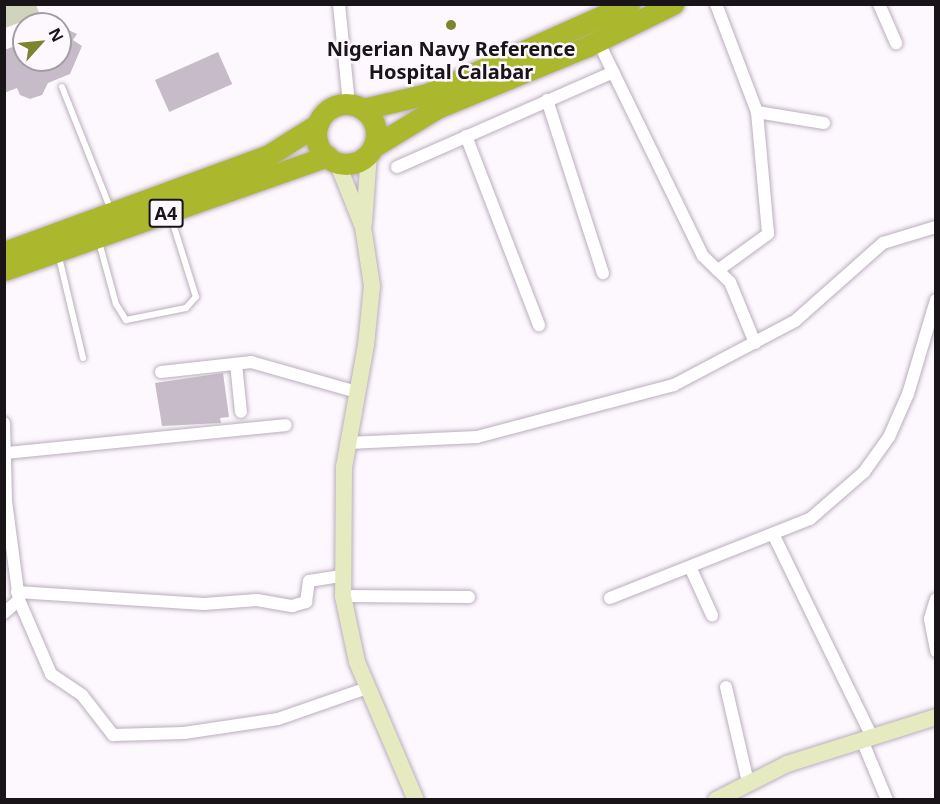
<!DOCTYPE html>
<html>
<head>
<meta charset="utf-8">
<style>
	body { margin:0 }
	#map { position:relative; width:940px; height:804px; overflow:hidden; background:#fdf8fe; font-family:"Noto Sans",sans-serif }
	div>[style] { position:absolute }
	.green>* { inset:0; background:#d0d4bc }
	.building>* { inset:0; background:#c8bbc9; transform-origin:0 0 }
	.roads { filter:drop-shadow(0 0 2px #baaebc) drop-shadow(0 0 2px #baaebc) }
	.lane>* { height:6px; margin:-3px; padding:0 3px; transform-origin:3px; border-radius:3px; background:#fff }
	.street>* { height:12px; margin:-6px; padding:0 6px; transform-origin:6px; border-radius:6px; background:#fff }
	.secondary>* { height:16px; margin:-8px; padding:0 8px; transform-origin:8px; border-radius:8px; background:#e6eac0 }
	.highway>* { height:21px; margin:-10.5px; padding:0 10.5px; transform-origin:10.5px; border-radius:10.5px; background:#abb82d }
	.highway>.ring { margin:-10.5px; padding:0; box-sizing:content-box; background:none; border:21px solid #abb82d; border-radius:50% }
	.dots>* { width:16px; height:16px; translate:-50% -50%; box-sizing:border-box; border:3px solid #fdf8fe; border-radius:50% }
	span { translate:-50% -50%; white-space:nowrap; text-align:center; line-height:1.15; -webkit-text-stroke:5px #fdf8fe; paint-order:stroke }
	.shield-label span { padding:2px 4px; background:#fdf8fe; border:2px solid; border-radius:4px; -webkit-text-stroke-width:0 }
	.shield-label { font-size:18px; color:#181418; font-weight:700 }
	.poi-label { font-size:20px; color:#181418; font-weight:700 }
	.frame { position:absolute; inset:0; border:6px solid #181418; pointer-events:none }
	.north { position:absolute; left:12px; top:12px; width:60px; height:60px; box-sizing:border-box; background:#fdf8fe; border:2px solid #a19da2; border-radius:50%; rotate:63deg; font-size:16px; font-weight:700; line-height:24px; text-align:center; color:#181418 }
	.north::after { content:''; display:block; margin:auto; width:21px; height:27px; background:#7c8430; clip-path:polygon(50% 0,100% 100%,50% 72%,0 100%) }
</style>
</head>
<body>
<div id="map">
	<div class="green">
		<i style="clip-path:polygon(5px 4px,36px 5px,40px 15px,5px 28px)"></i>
	</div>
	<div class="building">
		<i style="clip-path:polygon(60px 26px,77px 34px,73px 40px,82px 46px,70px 74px,48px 83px,42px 95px,30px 99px,20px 95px,17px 88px,4px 93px,4px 50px,24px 43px,24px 60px,60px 60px)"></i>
		<i style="left:218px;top:52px;width:35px;height:69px;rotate:66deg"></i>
		<i style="clip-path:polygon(223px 373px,229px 417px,220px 418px,221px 423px,162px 426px,155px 383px)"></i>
	</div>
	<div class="roads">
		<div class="lane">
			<i style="left:62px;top:87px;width:132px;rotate:68.3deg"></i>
			<i style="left:99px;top:242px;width:64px;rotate:74.7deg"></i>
			<i style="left:116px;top:304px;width:19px;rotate:58deg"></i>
			<i style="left:126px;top:320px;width:61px;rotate:-11.3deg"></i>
			<i style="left:186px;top:308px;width:15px;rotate:-48deg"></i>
			<i style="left:196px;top:297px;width:87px;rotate:-107.4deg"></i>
			<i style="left:58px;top:253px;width:108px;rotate:76.6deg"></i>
		</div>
		<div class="street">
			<i style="left:339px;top:4px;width:100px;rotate:84.3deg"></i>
			<i style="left:716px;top:4px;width:116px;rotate:69.2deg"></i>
			<i style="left:757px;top:112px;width:122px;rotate:84.8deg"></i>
			<i style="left:768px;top:234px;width:62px;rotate:144.2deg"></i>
			<i style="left:879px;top:4px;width:43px;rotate:66.4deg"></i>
			<i style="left:598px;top:41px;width:239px;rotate:64deg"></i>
			<i style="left:703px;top:256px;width:37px;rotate:44deg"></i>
			<i style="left:730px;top:282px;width:66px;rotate:67.7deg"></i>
			<i style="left:547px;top:100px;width:182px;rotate:72.1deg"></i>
			<i style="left:757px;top:112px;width:68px;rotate:9.3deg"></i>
			<i style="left:466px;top:136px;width:203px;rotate:68.9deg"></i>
			<i style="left:397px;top:167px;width:236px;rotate:-23.7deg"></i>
			<i style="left:236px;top:364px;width:48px;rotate:84.1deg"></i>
			<i style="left:161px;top:372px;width:91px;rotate:-6.3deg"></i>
			<i style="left:251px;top:362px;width:110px;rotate:15.8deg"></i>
			<i style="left:4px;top:423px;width:78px;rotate:88.5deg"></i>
			<i style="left:6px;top:501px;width:100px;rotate:82.5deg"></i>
			<i style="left:19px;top:600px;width:81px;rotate:66.6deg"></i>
			<i style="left:51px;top:674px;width:37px;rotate:34deg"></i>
			<i style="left:82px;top:695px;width:51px;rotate:52.2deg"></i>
			<i style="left:113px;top:735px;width:71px;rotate:-1.6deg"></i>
			<i style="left:184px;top:733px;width:95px;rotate:-8.5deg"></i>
			<i style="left:278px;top:719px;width:94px;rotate:-19.2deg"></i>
			<i style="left:348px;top:443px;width:129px;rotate:-2.7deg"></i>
			<i style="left:477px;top:437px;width:204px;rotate:-14.8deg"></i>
			<i style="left:674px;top:385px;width:137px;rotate:-27.9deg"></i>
			<i style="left:795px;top:321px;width:118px;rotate:-41.6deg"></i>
			<i style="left:883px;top:243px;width:55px;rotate:-16.8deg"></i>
			<i style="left:6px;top:453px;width:281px;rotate:-5.7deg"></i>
			<i style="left:774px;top:536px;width:224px;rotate:64deg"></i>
			<i style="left:691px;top:569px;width:51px;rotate:65.5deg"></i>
			<i style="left:17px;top:592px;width:187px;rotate:3.7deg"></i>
			<i style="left:204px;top:604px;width:53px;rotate:-4.3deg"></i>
			<i style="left:257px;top:600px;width:36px;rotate:10deg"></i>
			<i style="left:292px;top:606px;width:15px;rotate:-16deg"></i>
			<i style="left:306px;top:602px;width:21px;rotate:-82deg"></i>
			<i style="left:309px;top:581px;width:33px;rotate:-9deg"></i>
			<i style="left:343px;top:596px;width:126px;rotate:0.5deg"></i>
			<i style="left:610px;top:598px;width:215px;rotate:-21.6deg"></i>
			<i style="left:810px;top:519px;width:72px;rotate:-41deg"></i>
			<i style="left:864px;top:472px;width:43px;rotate:-54.5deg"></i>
			<i style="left:889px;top:437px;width:47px;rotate:-66.2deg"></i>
			<i style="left:908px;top:394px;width:98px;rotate:-73.4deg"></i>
			<i style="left:936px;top:599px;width:21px;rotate:107deg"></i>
			<i style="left:930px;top:619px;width:33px;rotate:79deg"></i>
			<i style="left:4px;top:613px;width:20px;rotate:-41deg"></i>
			<i style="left:726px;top:687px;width:98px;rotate:77deg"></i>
			<i style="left:862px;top:740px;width:65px;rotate:67.4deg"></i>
		</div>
		<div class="secondary">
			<i style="left:337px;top:162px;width:70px;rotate:68.2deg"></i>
			<i style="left:363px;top:227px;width:60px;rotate:81.3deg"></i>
			<i style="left:372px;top:286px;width:59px;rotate:95.8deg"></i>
			<i style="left:366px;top:345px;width:124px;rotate:100.2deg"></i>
			<i style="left:344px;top:467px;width:129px;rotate:90.4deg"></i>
			<i style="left:343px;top:596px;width:67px;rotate:78deg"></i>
			<i style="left:357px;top:662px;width:150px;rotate:66.9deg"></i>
			<i style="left:364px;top:223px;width:70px;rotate:-85.9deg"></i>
			<i style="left:716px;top:800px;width:80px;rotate:-26.9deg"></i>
			<i style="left:787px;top:764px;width:156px;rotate:-17.5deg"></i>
		</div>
		<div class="highway">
			<i class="ring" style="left:316px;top:104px;width:39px;height:39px"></i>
			<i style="left:363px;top:109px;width:66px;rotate:-13.2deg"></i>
			<i style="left:427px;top:94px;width:221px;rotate:-24deg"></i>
			<i style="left:373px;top:147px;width:75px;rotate:-31.4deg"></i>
			<i style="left:437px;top:108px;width:163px;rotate:-22.3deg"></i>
			<i style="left:588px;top:46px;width:95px;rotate:-26.3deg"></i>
			<i style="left:4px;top:252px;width:282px;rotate:-20.1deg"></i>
			<i style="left:269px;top:155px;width:58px;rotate:-32.3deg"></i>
			<i style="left:4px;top:270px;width:343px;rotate:-19.4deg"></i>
		</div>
	</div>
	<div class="dots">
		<i style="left:451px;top:25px;background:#7c8430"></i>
	</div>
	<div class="shield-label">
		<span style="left:166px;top:213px">A4</span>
	</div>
	<div class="poi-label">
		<span style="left:451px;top:60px">Nigerian Navy Reference<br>Hospital Calabar</span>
	</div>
	<div class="frame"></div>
	<div class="north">N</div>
</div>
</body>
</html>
